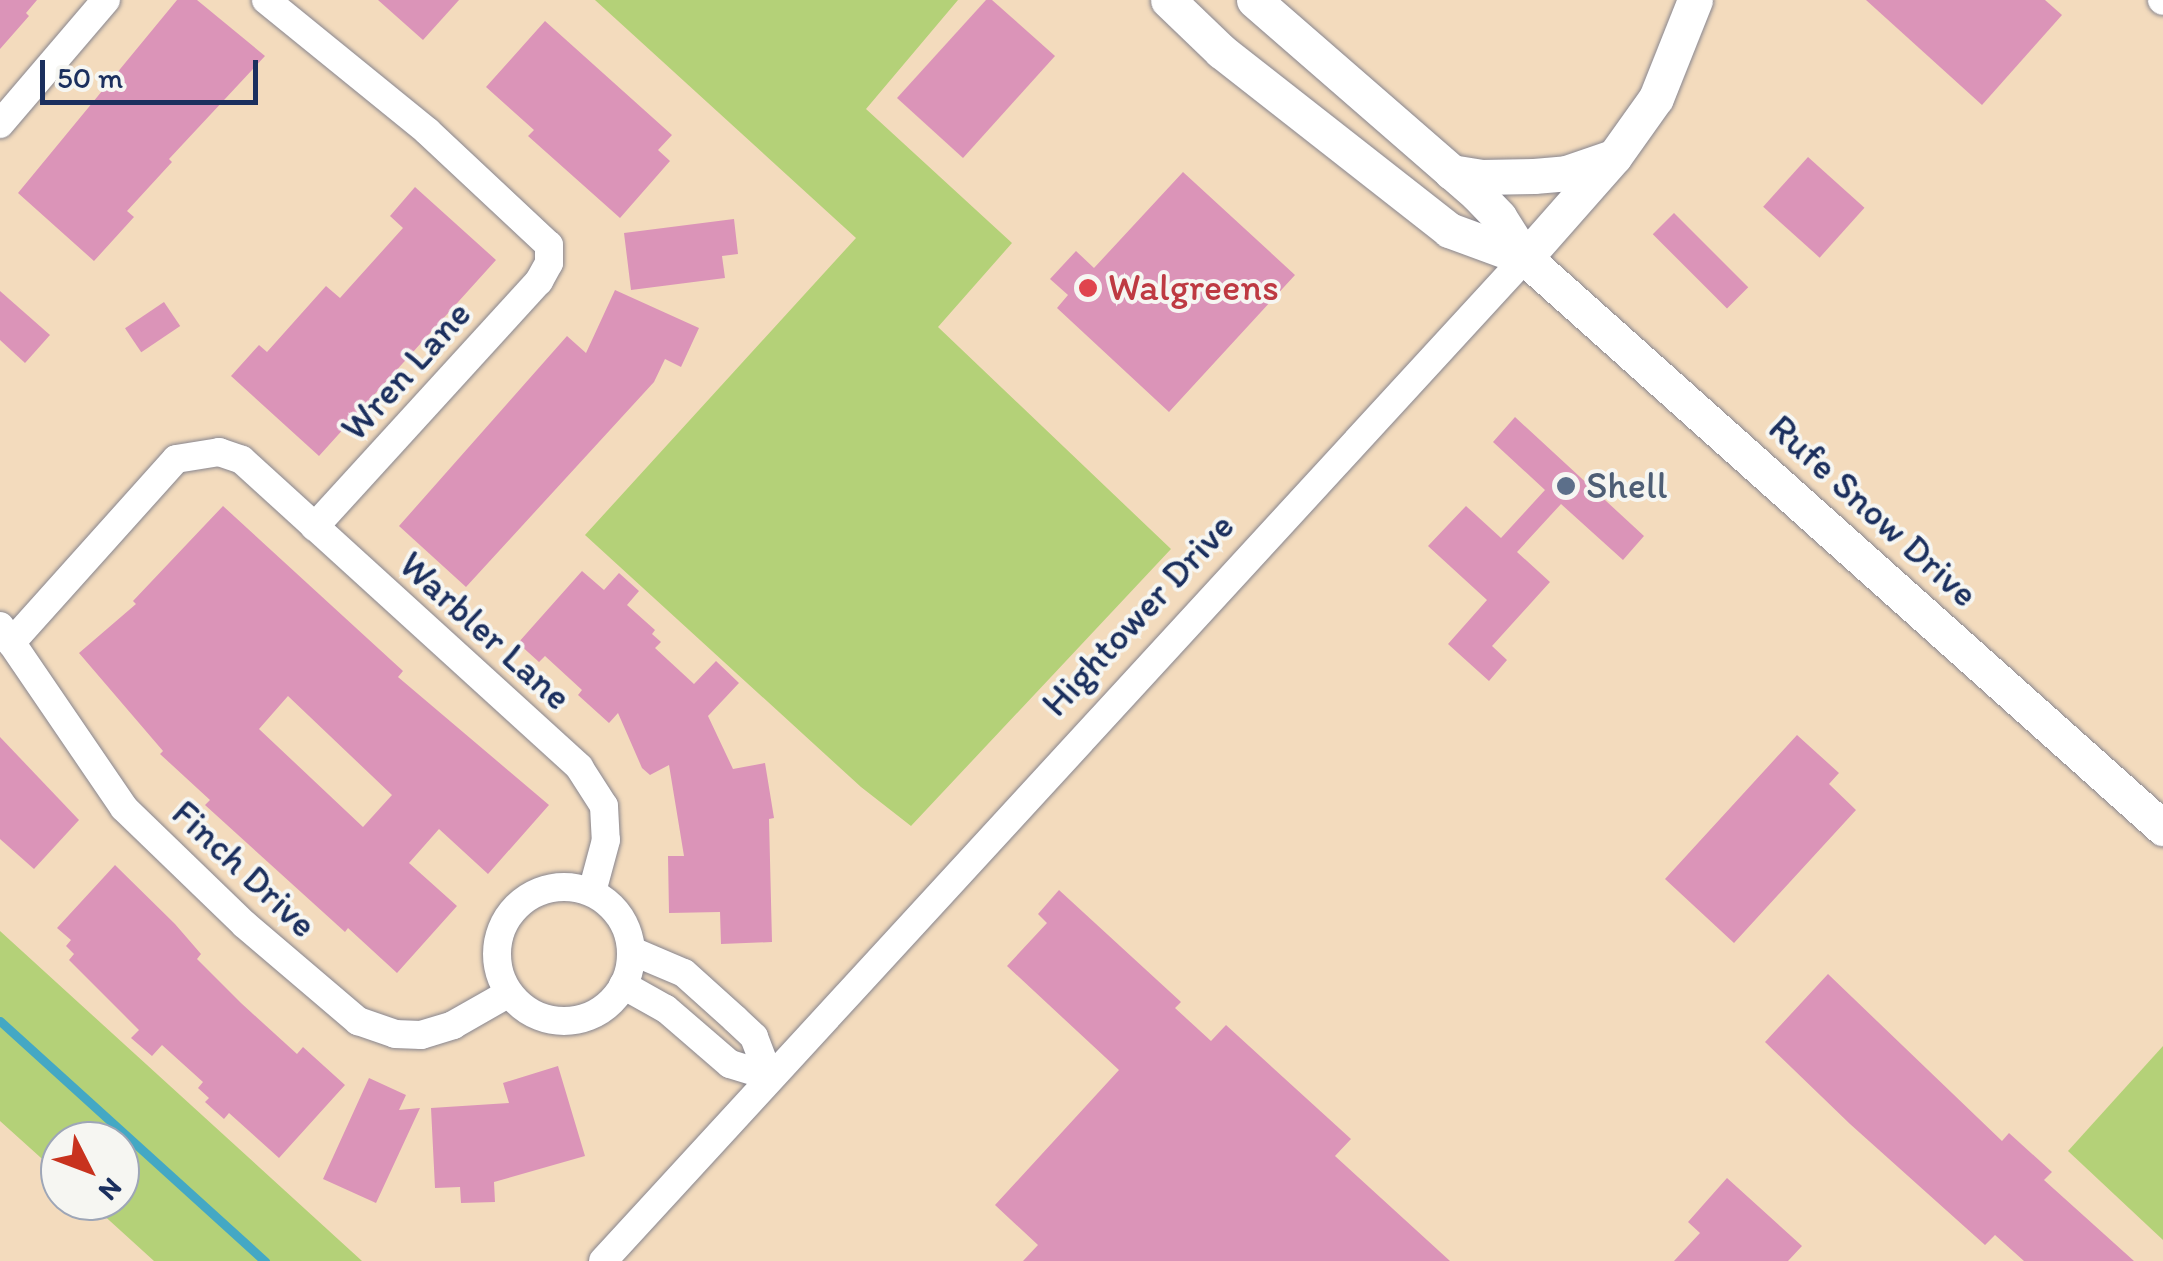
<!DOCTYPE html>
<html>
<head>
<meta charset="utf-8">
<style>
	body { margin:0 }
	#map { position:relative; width:2163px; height:1261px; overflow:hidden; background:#f3dbbd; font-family:Itim,sans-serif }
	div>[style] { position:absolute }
	.green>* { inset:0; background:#b4d178 }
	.stream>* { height:9px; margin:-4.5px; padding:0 4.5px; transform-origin:4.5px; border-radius:4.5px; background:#44a8c4 }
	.building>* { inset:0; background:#db94b8; transform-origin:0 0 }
	.roads { filter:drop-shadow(0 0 2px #87858e) drop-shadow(0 0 2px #87858e) }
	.minor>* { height:28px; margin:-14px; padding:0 14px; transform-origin:14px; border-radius:14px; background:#fff }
	.minor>.ring { margin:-14px; padding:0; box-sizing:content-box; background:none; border:28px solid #fff; border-radius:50% }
	.major>* { height:35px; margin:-17.5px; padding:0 17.5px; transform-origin:17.5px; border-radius:17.5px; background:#fff }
	.dots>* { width:28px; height:28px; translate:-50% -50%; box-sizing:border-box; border:5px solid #f6f6f2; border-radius:50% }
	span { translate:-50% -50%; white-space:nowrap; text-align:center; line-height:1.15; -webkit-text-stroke:8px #f6f6f2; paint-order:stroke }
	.health-label { font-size:38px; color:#be3a42 }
	.left { translate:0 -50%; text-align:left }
	.street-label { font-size:38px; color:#1b2f5e }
	.service-label { font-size:38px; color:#4e5e75 }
	.north { position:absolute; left:40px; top:1121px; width:100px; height:100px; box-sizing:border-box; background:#f6f6f2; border:2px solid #9ea6b7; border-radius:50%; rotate:132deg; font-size:28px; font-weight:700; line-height:40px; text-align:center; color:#1b2f5e }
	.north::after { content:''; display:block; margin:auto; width:35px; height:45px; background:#c8321e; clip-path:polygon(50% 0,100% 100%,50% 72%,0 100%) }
	.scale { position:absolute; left:40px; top:60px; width:218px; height:45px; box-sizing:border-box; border:5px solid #1b2f5e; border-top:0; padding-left:12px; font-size:30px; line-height:35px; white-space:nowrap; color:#1b2f5e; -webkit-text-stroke:8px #f6f6f2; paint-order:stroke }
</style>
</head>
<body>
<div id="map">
	<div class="green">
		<i style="clip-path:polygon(595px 0,958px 0,866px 109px,1012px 243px,938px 327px,1171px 549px,911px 826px,861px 787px,585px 535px,856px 238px)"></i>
		<i style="clip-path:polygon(0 931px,362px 1261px,154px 1261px,88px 1201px,120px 1201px,120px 1141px,60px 1141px,60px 1175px,0 1121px)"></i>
		<i style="clip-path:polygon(2163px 1046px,2163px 1240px,2068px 1151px)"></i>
	</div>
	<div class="stream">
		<i style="left:0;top:1021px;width:358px;rotate:42.2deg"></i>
	</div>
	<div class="building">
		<i style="clip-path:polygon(0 0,37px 0,26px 13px,29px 16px,0 49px)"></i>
		<i style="clip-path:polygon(177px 0,197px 0,265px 56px,169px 159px,172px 162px,127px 211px,134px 217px,94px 261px,18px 193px)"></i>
		<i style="clip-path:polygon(378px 0,459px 0,423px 40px)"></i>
		<i style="clip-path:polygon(986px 0,992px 0,1055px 56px,963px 158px,897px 98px)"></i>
		<i style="clip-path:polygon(1866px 0,2045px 0,2062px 15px,1982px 105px)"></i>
		<i style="clip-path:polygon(545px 21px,672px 135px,658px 150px,670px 161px,620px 218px,528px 136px,534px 130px,486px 87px)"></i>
		<i style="left:1808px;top:157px;width:76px;height:67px;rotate:42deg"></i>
		<i style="clip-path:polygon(1183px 172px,1295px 275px,1169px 412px,1057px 308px,1068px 295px,1050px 279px,1076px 251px,1094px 268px)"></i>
		<i style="clip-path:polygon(415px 187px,496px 260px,319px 456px,231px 376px,259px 345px,267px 352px,326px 286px,340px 298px,403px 228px,390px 216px)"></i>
		<i style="left:1674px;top:213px;width:105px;height:30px;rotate:45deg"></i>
		<i style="clip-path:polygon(734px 219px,738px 254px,722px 256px,725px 278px,631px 290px,624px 233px)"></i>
		<i style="clip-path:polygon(615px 290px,699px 328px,681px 367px,665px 359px,654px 382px,466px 587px,399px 526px,567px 336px,586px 353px)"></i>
		<i style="clip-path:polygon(0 291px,50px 335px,25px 363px,0 340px)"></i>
		<i style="left:164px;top:302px;width:29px;height:47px;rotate:56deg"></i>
		<i style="clip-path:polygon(1515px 417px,1644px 536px,1623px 560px,1561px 504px,1517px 552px,1550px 582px,1492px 646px,1507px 660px,1489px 681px,1448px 644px,1487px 600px,1428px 546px,1466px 506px,1501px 538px,1545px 490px,1493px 442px)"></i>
		<i style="clip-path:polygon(evenodd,223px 506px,403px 671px,398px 677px,549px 805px,488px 874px,439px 829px,409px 863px,457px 906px,397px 973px,348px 928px,345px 932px,205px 805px,210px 800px,160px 754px,163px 751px,79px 653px,136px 604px,133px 601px,223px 506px,288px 696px,392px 795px,363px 827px,259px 729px,288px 696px)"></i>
		<i style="clip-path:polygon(582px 571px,604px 590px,619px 573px,639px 591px,627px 605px,655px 630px,652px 634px,661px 642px,655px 648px,694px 684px,716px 661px,739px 683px,708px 716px,733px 769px,765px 763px,774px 818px,769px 819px,772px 942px,721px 944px,720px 912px,669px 913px,668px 856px,684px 856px,669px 765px,650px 775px,642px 768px,618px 713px,609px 723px,578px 695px,582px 690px,545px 656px,539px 662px,518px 643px)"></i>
		<i style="clip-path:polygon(1797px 735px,1839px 773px,1829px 784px,1856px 810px,1734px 943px,1665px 879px)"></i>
		<i style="clip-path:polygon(0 737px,79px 820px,34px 869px,0 839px)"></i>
		<i style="clip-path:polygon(115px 865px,175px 924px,201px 954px,197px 959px,241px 1003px,297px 1054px,303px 1047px,345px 1085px,279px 1158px,229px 1113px,224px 1119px,205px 1102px,209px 1098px,198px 1088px,203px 1082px,162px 1045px,152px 1056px,131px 1038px,139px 1030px,69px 960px,74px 954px,66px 946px,71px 940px,57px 928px)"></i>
		<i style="clip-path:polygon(1059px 890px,1181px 1002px,1175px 1008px,1211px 1041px,1226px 1025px,1351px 1139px,1335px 1156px,1450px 1261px,1023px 1261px,1038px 1245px,995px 1205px,1119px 1070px,1007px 966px,1047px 923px,1038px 914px)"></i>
		<i style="clip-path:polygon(1828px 974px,2002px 1141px,2009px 1133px,2052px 1172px,2044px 1180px,2134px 1261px,2024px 1261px,1995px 1235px,1985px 1245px,1850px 1124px,1765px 1042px)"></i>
		<i style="clip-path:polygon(558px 1066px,585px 1156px,494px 1182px,495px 1202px,461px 1203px,460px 1187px,435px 1188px,431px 1108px,509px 1103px,503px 1083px)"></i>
		<i style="clip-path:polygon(369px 1078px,406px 1095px,399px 1110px,420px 1108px,376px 1203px,323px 1179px)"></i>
		<i style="clip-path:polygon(1727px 1178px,1802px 1246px,1788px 1261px,1674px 1261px,1700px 1233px,1688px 1222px)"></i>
	</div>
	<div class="roads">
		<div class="minor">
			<i style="left:266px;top:0;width:208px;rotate:39.1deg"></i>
			<i style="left:427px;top:131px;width:167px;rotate:43.1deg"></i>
			<i style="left:549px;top:245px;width:18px;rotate:90deg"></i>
			<i style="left:549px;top:263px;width:21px;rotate:119deg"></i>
			<i style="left:539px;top:281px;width:333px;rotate:132.4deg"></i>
			<i style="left:2162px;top:0;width:1px;rotate:45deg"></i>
			<i style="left:0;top:124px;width:163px;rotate:-49.5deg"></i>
			<i style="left:0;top:626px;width:220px;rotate:55.7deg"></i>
			<i style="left:124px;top:808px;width:167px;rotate:44deg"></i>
			<i style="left:244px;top:924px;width:150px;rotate:40.4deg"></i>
			<i style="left:358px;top:1021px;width:39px;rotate:19deg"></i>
			<i style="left:395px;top:1034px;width:26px;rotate:2deg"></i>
			<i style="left:421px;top:1035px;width:34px;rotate:-17deg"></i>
			<i style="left:453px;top:1025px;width:64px;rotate:-29.7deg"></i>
			<i style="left:11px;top:643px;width:247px;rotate:-48.1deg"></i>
			<i style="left:176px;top:459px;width:44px;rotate:-9.2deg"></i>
			<i style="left:219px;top:452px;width:24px;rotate:19deg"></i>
			<i style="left:242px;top:460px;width:456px;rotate:42.3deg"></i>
			<i style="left:579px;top:767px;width:46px;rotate:57.3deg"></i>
			<i style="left:604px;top:806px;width:34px;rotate:87deg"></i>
			<i style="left:606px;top:840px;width:54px;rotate:105.1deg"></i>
			<i class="ring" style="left:497px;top:887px;width:106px;height:106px"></i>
			<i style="left:632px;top:951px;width:56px;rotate:22.9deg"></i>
			<i style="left:684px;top:973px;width:69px;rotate:42deg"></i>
			<i style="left:735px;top:1019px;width:26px;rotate:43deg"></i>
			<i style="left:754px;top:1037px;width:42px;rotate:69deg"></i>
			<i style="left:623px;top:985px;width:49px;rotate:29.2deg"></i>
			<i style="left:666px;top:1009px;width:84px;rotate:40.7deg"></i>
			<i style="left:730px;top:1064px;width:41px;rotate:17.1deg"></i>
			<i style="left:603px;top:1261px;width:1362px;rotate:-47.41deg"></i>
		</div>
		<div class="major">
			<i style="left:1168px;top:0;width:74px;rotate:43.9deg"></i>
			<i style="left:1221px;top:51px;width:290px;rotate:38.1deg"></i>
			<i style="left:1449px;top:230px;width:81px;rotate:20.2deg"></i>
			<i style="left:1254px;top:0;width:296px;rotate:41deg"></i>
			<i style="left:1477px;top:194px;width:32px;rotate:46deg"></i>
			<i style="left:1499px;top:217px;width:49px;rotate:57.6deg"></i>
			<i style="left:1525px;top:258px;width:856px;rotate:41.78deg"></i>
			<i style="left:1451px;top:172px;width:30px;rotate:9deg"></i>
			<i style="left:1481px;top:177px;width:53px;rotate:-1.1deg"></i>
			<i style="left:1534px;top:176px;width:32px;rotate:-5deg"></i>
			<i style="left:1566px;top:173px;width:50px;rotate:-18.8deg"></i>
			<i style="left:1525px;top:258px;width:135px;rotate:-48.6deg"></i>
			<i style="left:1614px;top:157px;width:72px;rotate:-54.6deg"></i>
			<i style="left:1656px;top:98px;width:105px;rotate:-68.3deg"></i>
		</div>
	</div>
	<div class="dots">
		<i style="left:1088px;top:288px;background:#e0444e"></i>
		<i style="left:1566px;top:486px;background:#5c6f8a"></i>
	</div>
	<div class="health-label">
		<span class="left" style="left:1108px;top:288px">Walgreens</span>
	</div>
	<div class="street-label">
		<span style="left:406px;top:371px;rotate:-48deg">Wren Lane</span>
		<span style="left:1873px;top:511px;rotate:42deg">Rufe Snow Drive</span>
		<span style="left:1138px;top:615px;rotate:-47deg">Hightower Drive</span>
		<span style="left:485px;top:631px;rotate:42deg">Warbler Lane</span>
		<span style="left:244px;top:869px;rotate:43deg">Finch Drive</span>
	</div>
	<div class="service-label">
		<span class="left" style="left:1586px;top:486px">Shell</span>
	</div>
	<div class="north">N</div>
	<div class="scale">50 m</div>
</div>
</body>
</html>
